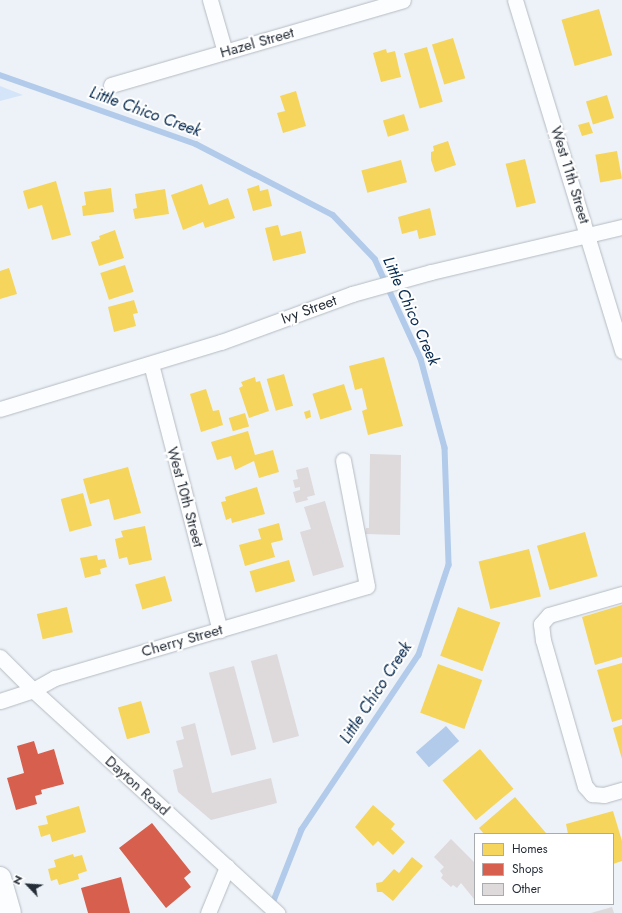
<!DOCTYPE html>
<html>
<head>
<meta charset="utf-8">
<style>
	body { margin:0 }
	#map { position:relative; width:622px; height:913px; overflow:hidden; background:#edf2f8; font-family:Jost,sans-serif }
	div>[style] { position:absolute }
	.green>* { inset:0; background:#d4e5fa }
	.water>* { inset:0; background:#b2cbea; transform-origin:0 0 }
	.homes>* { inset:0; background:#f6d55c; transform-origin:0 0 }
	.shops>* { inset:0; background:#d6604d }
	.stream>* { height:5.5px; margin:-2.75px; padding:0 2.75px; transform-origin:2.75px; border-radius:2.75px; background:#b2cbea }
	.building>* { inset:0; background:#ded9db; transform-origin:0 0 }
	.roads { filter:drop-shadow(0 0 1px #b5bbc2) drop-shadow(0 0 1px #b5bbc2) }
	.minor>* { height:15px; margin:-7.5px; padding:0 7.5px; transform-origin:7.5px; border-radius:7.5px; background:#fcfdfe }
	.primary>* { height:22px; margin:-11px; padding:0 11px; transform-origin:11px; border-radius:11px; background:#fcfdfe }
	span { translate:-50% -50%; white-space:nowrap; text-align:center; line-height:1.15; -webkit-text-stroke:4px #fff; paint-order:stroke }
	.street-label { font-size:15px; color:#252e38 }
	.water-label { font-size:16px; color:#05294f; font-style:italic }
	.legend { position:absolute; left:474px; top:833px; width:140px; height:72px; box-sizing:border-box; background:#fff; border:1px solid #a8abaf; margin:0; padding:5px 7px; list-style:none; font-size:12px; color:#252e38 }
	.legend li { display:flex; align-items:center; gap:8px; height:20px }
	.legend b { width:20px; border:1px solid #a8abaf }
	.north { position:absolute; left:8px; top:865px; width:40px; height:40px; -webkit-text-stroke:3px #fff; paint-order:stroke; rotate:295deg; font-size:11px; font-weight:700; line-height:16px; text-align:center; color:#252e38 }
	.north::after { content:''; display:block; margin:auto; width:14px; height:18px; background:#252e38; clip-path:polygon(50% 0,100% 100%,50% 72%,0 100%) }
</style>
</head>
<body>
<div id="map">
	<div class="green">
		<i style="clip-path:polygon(0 86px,23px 95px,0 101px)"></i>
	</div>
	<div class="water">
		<i style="left:446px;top:726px;width:20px;height:40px;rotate:49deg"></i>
	</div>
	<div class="homes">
		<i style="left:599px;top:9px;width:48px;height:39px;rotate:74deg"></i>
		<i style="left:453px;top:38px;width:42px;height:22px;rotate:73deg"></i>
		<i style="left:427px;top:47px;width:57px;height:24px;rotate:74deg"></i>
		<i style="clip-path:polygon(386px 49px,387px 53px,395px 51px,401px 77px,381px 82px,373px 53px)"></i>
		<i style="clip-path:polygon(296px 91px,306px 126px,283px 133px,277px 113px,285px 111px,280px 96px)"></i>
		<i style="left:607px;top:95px;width:24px;height:22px;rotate:73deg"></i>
		<i style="left:404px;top:114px;width:17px;height:22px;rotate:73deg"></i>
		<i style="clip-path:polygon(589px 122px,593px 133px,582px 136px,578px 125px)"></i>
		<i style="clip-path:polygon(448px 141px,456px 165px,435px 172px,431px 160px,431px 152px,434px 151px,433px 146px)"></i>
		<i style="left:617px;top:151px;width:28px;height:22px;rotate:80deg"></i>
		<i style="left:525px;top:159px;width:45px;height:20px;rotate:76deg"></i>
		<i style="left:401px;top:160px;width:23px;height:41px;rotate:75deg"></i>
		<i style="clip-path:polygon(56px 181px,71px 235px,52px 240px,42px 205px,28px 209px,23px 191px)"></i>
		<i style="clip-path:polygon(202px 184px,209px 205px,228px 198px,235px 218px,205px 228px,203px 222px,183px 230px,171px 195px)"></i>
		<i style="clip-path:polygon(259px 185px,260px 191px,268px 189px,272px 206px,253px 211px,247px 189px)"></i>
		<i style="clip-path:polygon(111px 188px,114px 212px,83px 216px,82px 206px,86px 205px,84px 192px)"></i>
		<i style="clip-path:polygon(165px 189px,169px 214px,135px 219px,133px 209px,137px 208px,135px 194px)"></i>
		<i style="clip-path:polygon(430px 208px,436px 235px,419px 239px,417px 230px,402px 234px,398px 217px)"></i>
		<i style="clip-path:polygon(278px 225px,281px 236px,301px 231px,306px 253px,273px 261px,265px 228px)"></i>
		<i style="clip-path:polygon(115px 230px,124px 258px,99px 266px,91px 242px,100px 239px,99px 236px)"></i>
		<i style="left:125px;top:265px;width:28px;height:26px;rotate:72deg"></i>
		<i style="clip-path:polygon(9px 268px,17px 294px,0 299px,0 271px)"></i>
		<i style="clip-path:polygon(134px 300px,138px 313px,133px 314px,136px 326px,114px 332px,108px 307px)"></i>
		<i style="clip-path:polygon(384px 357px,403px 426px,368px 435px,362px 411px,367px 409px,362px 388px,355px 390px,349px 366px)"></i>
		<i style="left:284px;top:374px;width:33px;height:18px;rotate:74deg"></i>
		<i style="clip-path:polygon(255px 377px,256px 382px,260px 381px,269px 411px,249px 418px,239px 388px,243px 386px,241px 382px)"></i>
		<i style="left:344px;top:384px;width:27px;height:33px;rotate:73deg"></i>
		<i style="clip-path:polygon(206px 389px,213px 411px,219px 410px,223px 425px,201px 432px,190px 394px)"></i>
		<i style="clip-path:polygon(310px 410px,311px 417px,306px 419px,304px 412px)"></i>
		<i style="left:245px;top:413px;width:14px;height:17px;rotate:73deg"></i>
		<i style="clip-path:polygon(248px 431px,255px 455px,273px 450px,279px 472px,259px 478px,254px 461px,235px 470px,231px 456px,217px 460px,211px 442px)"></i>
		<i style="clip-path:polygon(128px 467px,141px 513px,114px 520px,109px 499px,90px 504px,83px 479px)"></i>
		<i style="clip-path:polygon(257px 487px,265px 514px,232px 523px,231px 518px,226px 520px,221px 502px,226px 501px,225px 497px)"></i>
		<i style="left:83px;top:493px;width:34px;height:23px;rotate:75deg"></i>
		<i style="clip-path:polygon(279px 523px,283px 540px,271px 543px,275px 557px,245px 566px,239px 545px,261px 539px,258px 529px)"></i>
		<i style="clip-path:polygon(145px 526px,152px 560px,129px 565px,127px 557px,119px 559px,115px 539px,123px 537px,121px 531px)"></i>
		<i style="left:585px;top:532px;width:46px;height:50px;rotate:74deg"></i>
		<i style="left:529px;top:549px;width:49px;height:52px;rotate:76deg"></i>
		<i style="clip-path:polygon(97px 555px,98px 560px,105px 559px,107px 567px,100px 569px,101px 574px,85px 578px,80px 558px)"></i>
		<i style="left:289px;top:560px;width:22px;height:41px;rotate:74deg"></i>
		<i style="left:165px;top:576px;width:26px;height:31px;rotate:74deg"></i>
		<i style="clip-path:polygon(622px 605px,622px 657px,595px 665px,582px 617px)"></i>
		<i style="left:67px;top:607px;width:26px;height:31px;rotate:77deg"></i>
		<i style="left:458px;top:607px;width:45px;height:52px;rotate:20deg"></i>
		<i style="clip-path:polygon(622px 663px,622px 719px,612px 722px,597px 670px)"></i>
		<i style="left:438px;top:664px;width:47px;height:52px;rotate:20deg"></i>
		<i style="left:141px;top:701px;width:33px;height:24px;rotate:74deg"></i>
		<i style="clip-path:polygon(622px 725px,622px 759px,613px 728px)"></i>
		<i style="left:480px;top:749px;width:52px;height:49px;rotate:50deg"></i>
		<i style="clip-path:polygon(515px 797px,546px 833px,484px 834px,479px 828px)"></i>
		<i style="clip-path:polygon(373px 805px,395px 824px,391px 829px,405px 842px,393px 855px,378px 841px,373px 846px,355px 827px)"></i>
		<i style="clip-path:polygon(79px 806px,86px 832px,52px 842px,50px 834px,41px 837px,38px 826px,48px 824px,46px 816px)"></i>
		<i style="clip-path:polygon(613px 811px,622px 841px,622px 861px,613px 864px,613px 834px,568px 834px,566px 824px)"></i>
		<i style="clip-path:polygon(73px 854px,74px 857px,82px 855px,87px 871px,78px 874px,79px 879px,59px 885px,57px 879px,51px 881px,48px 869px,56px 867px,54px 860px)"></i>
		<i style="clip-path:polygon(412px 857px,423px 866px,393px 901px,382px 892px,377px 892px,376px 883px,382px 882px,394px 869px,399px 873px)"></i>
	</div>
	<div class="shops">
		<i style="clip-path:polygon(34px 741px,38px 754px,54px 749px,64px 784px,41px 790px,42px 794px,35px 796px,37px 804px,16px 810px,7px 778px,24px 773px,17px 746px)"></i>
		<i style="clip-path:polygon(152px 823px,191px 872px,184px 878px,191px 887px,166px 908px,119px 848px)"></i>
		<i style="clip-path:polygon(121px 877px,130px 913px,88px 913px,81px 888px)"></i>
	</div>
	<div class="stream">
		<i style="left:0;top:75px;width:208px;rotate:19.4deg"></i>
		<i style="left:196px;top:144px;width:154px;rotate:27.4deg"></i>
		<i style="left:333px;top:215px;width:61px;rotate:46.3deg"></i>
		<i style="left:375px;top:259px;width:110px;rotate:65.3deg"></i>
		<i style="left:421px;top:359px;width:92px;rotate:74.9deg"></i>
		<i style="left:445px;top:448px;width:117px;rotate:88deg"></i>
		<i style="left:449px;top:565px;width:95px;rotate:108.4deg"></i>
		<i style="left:419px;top:655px;width:211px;rotate:123.8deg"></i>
		<i style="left:302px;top:830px;width:82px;rotate:111.5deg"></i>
	</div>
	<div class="building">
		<i style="clip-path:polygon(370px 454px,401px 455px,400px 535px,365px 534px,366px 528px,369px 528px)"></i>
		<i style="clip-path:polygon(308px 467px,315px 495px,307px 497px,308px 500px,296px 503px,293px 492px,300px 490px,300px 487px,295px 488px,293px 480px,298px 479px,296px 470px)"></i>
		<i style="clip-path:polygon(325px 501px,344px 567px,313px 576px,300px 532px,311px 529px,304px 507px)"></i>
		<i style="left:277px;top:654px;width:85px;height:27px;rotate:75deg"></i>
		<i style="left:234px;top:666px;width:86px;height:26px;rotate:75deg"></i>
		<i style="clip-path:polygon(195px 723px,212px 793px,271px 778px,277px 803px,211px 820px,178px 792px,173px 770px,183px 767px,176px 741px,184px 739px,181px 727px)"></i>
		<i style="clip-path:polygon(451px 839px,475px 863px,474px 899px,461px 883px,457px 888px,453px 885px,451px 887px,441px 878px,443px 875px,440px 871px,444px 867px,434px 857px)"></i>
		<i style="clip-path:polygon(612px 907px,614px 913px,591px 913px)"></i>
	</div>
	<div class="roads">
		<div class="minor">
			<i style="left:210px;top:0;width:54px;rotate:73.9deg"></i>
			<i style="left:515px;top:0;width:367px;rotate:73deg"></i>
			<i style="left:111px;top:85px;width:304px;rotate:-16.2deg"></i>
			<i style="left:151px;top:364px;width:275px;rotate:75.5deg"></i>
			<i style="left:0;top:409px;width:231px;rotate:-16.9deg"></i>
			<i style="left:221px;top:342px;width:140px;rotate:-20.1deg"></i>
			<i style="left:352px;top:294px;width:82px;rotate:-15.6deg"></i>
			<i style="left:431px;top:272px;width:196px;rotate:-13.3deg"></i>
			<i style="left:622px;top:594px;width:76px;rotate:164deg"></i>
			<i style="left:549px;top:615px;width:12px;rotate:132deg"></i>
			<i style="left:541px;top:624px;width:16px;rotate:83deg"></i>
			<i style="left:543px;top:640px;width:152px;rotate:74deg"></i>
			<i style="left:585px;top:786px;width:11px;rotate:49deg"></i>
			<i style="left:592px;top:794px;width:12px;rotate:5deg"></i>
			<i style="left:604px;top:795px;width:19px;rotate:-16deg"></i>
			<i style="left:0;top:657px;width:47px;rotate:45deg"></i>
			<i style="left:33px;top:690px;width:331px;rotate:42.4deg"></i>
			<i style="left:0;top:701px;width:35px;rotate:-18deg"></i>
			<i style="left:33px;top:690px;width:25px;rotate:-29deg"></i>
			<i style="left:55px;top:678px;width:325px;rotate:-16.4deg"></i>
			<i style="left:367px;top:586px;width:128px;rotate:-100.8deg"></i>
			<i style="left:208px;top:913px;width:50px;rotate:-67.6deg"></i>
		</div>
		<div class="primary">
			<i style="left:0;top:878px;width:36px;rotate:74deg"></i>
		</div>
	</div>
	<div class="street-label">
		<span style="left:257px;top:43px;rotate:-16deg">Hazel Street</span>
		<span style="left:570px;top:175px;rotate:73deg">West 11th Street</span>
		<span style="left:309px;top:310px;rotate:-20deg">Ivy Street</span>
		<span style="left:185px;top:497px;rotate:75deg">West 10th Street</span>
		<span style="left:182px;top:641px;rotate:-16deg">Cherry Street</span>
		<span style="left:137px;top:786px;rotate:42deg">Dayton Road</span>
	</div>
	<div class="water-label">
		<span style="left:145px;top:112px;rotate:20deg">Little Chico Creek</span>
		<span style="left:411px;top:311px;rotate:66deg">Little Chico Creek</span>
		<span style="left:376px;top:693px;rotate:-57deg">Little Chico Creek</span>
	</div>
	<ul class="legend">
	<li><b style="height:11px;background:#f6d55c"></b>Homes</li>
	<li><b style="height:11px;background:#d6604d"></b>Shops</li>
	<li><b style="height:11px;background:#ded9db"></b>Other</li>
	</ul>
	<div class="north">N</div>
</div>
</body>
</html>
